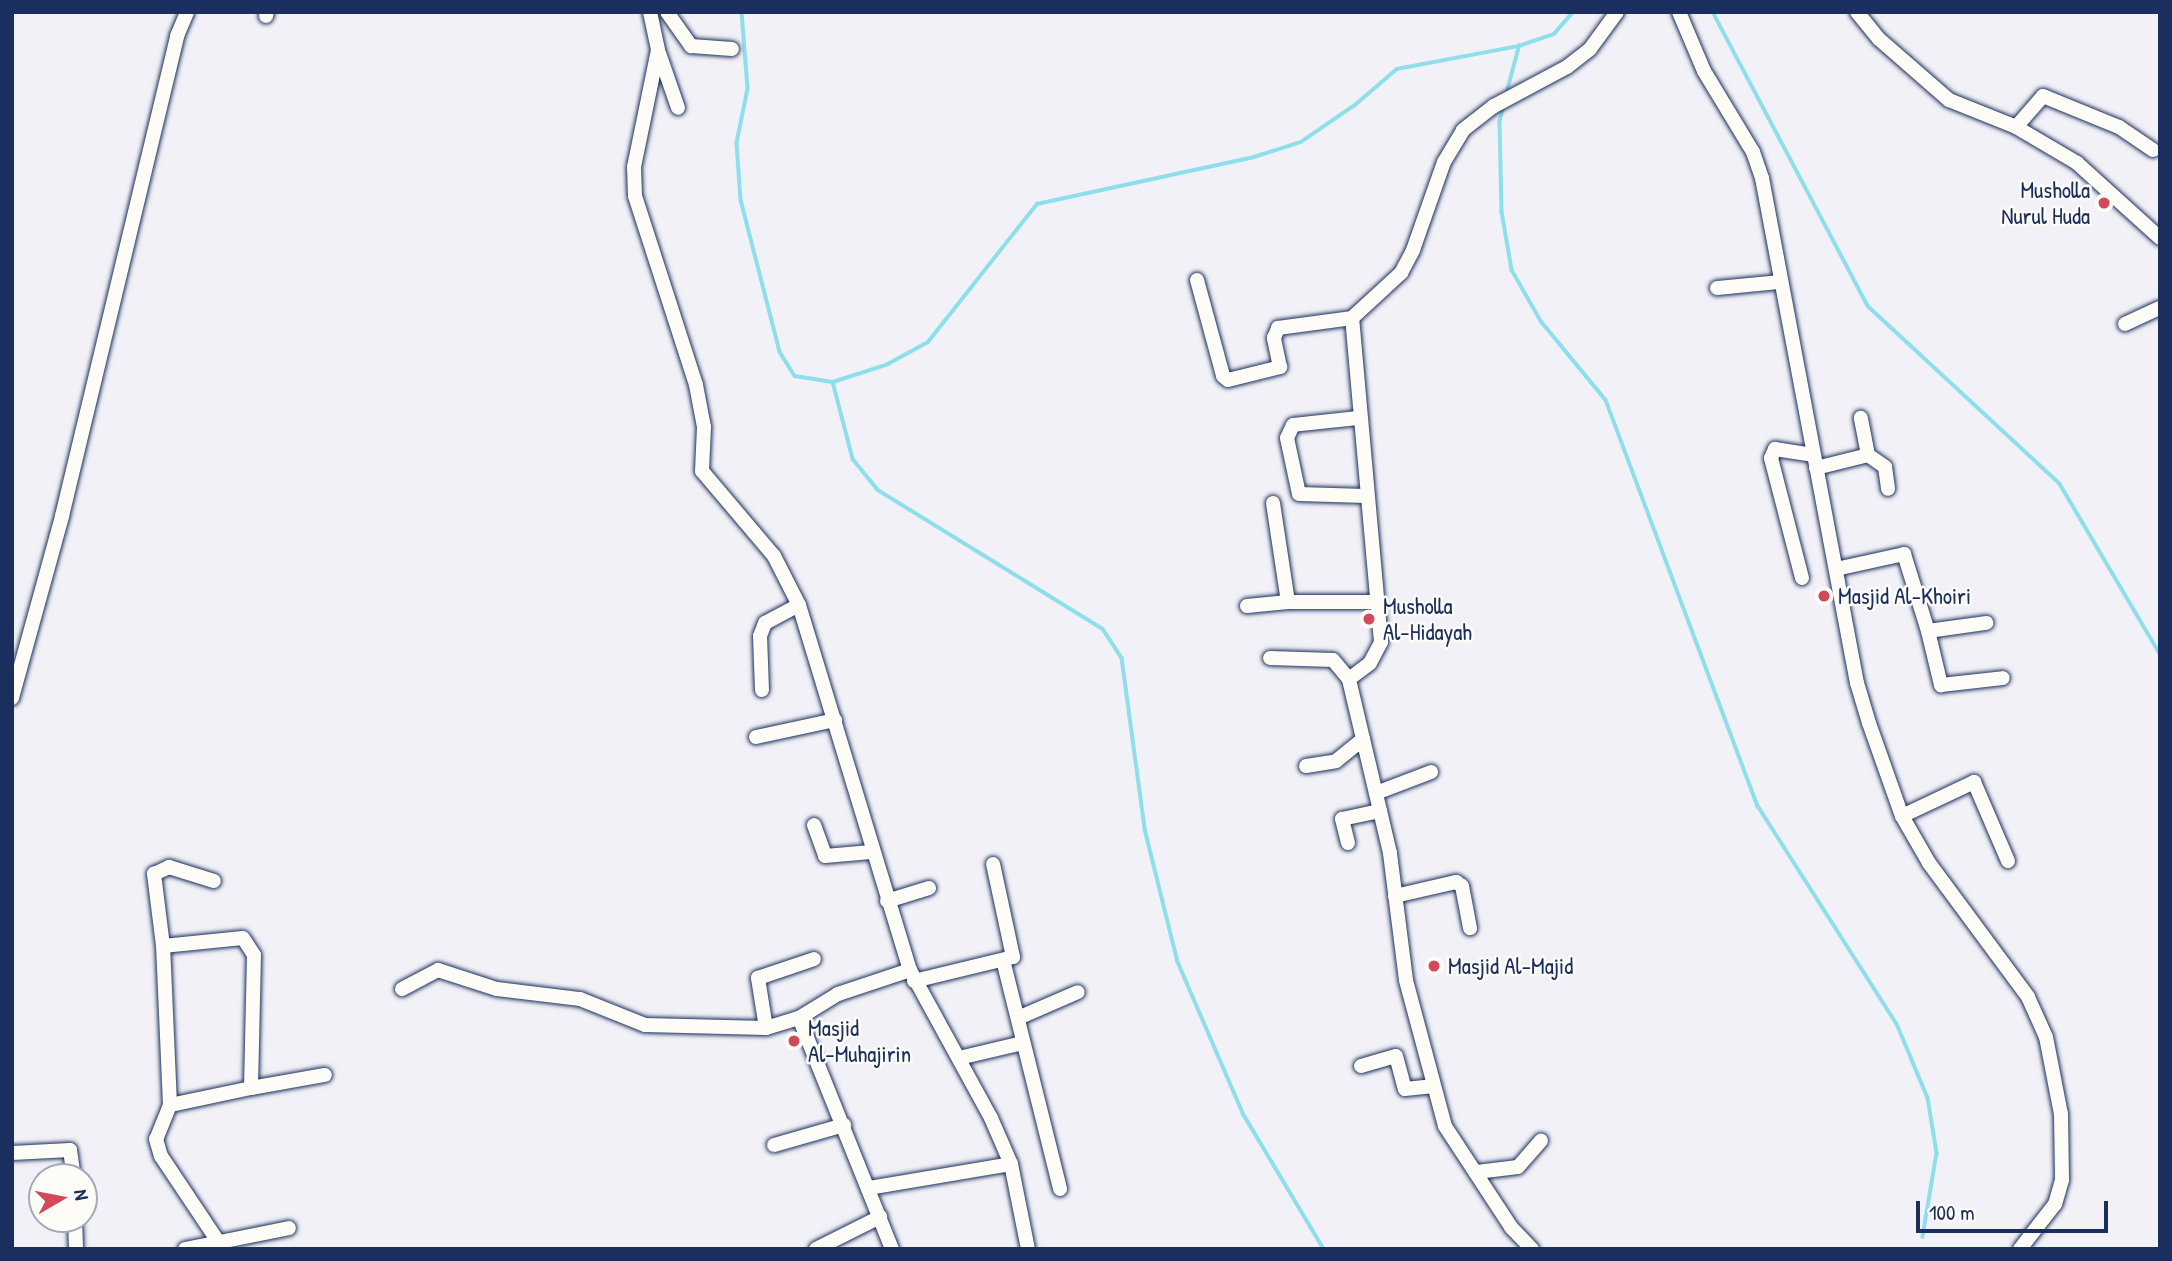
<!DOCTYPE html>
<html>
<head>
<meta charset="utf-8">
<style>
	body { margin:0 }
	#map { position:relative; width:2172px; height:1261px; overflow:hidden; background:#f2f1f7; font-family:"Patrick Hand",sans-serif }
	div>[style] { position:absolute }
	.stream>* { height:3.5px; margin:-1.75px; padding:0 1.75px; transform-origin:1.75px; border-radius:1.75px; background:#8fdeec }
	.roads { filter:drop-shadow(0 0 2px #1b2f5e) drop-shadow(0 0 2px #1b2f5e) }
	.minor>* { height:14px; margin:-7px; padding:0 7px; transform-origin:7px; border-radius:7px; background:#fdfcf7 }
	.dots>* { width:19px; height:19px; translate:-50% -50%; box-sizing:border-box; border:4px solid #fdfcf7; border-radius:50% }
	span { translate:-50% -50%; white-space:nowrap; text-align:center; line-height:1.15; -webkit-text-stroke:5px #fdfcf7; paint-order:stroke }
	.poi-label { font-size:23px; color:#1b2f5e }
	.right { translate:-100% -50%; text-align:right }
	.left { translate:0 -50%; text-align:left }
	.frame { position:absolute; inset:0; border:14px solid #1b2f5e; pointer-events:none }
	.north { position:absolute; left:28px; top:1163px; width:70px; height:70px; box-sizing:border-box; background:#fdfcf7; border:2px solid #a3aaba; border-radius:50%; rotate:80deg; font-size:19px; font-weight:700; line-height:28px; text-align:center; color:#1b2f5e }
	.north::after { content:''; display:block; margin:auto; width:24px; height:32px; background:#d1495b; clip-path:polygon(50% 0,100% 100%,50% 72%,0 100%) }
	.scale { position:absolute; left:1916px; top:1201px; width:192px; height:32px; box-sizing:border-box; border:4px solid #1b2f5e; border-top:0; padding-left:9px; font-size:21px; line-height:24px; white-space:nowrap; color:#1b2f5e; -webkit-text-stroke:5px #fdfcf7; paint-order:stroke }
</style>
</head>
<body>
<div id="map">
	<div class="stream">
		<i style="left:742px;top:12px;width:77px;rotate:85.5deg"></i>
		<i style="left:748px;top:89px;width:55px;rotate:101.5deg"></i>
		<i style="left:737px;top:143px;width:57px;rotate:86deg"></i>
		<i style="left:741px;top:200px;width:157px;rotate:75.6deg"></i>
		<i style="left:780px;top:352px;width:28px;rotate:58deg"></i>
		<i style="left:795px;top:376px;width:38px;rotate:9deg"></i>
		<i style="left:833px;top:382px;width:56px;rotate:-17.8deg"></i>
		<i style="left:886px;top:365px;width:48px;rotate:-28.7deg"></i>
		<i style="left:928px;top:342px;width:176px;rotate:-51.7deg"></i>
		<i style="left:1037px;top:204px;width:222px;rotate:-12.2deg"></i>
		<i style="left:1254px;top:157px;width:49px;rotate:-17.7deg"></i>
		<i style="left:1301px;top:142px;width:65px;rotate:-34.4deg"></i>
		<i style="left:1355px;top:105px;width:55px;rotate:-40.6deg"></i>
		<i style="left:1397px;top:69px;width:124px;rotate:-10.7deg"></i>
		<i style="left:1519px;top:46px;width:37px;rotate:-19deg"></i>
		<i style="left:1554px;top:34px;width:29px;rotate:-49deg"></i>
		<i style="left:1713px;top:12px;width:332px;rotate:62.2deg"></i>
		<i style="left:1868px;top:306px;width:262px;rotate:42.8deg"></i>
		<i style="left:2060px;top:484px;width:197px;rotate:59.5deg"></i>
		<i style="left:1506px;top:95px;width:51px;rotate:-75.1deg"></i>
		<i style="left:1504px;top:105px;width:18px;rotate:103deg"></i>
		<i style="left:1500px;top:123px;width:89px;rotate:88.7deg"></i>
		<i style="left:1502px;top:212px;width:59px;rotate:80.2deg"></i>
		<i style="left:1512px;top:270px;width:59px;rotate:60.4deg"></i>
		<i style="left:1541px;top:321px;width:102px;rotate:50.6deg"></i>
		<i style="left:1606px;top:400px;width:434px;rotate:69.5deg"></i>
		<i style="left:1758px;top:806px;width:259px;rotate:57.5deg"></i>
		<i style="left:1897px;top:1024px;width:80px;rotate:67.3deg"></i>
		<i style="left:1928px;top:1098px;width:56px;rotate:80.7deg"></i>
		<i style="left:1937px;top:1153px;width:85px;rotate:99.5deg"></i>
		<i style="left:833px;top:382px;width:80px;rotate:75.4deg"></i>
		<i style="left:853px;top:459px;width:40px;rotate:51deg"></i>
		<i style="left:878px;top:490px;width:264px;rotate:31.7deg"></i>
		<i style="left:1103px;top:629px;width:35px;rotate:57deg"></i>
		<i style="left:1122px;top:658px;width:173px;rotate:82.3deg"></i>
		<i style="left:1145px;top:829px;width:137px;rotate:76.1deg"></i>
		<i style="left:1178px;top:962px;width:167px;rotate:66.7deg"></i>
		<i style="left:1244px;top:1115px;width:156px;rotate:59.2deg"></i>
	</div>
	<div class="roads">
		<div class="minor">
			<i style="left:650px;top:12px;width:39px;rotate:78deg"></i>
			<i style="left:658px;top:50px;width:119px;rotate:101.6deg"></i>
			<i style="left:634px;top:167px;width:29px;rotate:88deg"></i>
			<i style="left:635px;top:196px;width:199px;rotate:72.1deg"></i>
			<i style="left:696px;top:385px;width:43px;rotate:79.2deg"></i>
			<i style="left:704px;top:427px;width:44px;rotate:92.6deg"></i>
			<i style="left:702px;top:471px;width:111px;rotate:49.7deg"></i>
			<i style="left:774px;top:556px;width:55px;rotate:63deg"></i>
			<i style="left:799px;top:605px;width:382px;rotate:73.1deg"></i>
			<i style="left:910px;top:970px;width:169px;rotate:61.3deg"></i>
			<i style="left:991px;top:1118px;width:50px;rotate:66.5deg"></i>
			<i style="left:1011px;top:1164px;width:87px;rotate:78.7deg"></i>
			<i style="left:667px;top:12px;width:42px;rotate:54.8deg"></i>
			<i style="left:691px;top:46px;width:41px;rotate:4.2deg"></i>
			<i style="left:1679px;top:12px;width:64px;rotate:67deg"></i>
			<i style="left:1704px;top:71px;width:95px;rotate:58.8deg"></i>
			<i style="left:1753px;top:152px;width:28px;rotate:71deg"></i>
			<i style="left:1762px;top:178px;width:514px;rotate:79.35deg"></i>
			<i style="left:1857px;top:683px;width:42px;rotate:73.3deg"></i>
			<i style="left:1869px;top:723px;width:99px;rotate:70.5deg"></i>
			<i style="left:1902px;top:816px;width:54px;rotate:60.1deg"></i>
			<i style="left:1929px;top:863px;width:167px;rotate:53.5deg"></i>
			<i style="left:2028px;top:997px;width:44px;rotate:65.8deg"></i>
			<i style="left:2046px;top:1037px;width:78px;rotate:79deg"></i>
			<i style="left:2061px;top:1114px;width:66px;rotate:89.1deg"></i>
			<i style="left:2062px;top:1180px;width:25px;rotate:106deg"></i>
			<i style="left:2055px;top:1204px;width:57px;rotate:127.9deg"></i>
			<i style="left:1857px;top:12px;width:35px;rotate:51deg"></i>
			<i style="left:1879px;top:39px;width:93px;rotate:41.1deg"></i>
			<i style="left:1949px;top:100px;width:72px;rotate:21.9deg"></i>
			<i style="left:2016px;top:127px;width:71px;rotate:30.5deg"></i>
			<i style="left:2077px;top:163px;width:112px;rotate:42.1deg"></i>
			<i style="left:266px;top:16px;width:4px;rotate:-76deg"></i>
			<i style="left:659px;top:53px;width:58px;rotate:70.9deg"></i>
			<i style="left:2016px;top:127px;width:41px;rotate:-48.9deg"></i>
			<i style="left:2043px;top:96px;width:82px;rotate:22.2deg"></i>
			<i style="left:2119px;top:127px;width:41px;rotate:34.1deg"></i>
			<i style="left:1197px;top:280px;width:99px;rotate:74.8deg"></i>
			<i style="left:1223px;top:376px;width:6px;rotate:39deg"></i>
			<i style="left:1228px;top:380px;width:54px;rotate:-14deg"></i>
			<i style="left:1280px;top:367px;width:30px;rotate:-102deg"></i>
			<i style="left:1274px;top:338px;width:11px;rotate:-68deg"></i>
			<i style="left:1278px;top:328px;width:75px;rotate:-7.7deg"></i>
			<i style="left:1717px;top:288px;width:62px;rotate:-5.5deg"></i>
			<i style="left:2125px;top:324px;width:38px;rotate:-25deg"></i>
			<i style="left:1358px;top:418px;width:65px;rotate:173.9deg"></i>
			<i style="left:1293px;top:425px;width:14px;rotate:115deg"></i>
			<i style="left:1287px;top:438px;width:57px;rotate:77.9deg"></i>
			<i style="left:1299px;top:494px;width:67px;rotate:1.7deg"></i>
			<i style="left:1868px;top:455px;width:21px;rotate:35deg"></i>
			<i style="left:1885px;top:467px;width:22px;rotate:82deg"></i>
			<i style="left:1816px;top:468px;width:54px;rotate:-14deg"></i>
			<i style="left:1868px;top:455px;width:38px;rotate:-101deg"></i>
			<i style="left:1273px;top:503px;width:100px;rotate:81.4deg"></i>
			<i style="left:1288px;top:602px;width:90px"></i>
			<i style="left:1836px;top:569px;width:70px;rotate:-12.4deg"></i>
			<i style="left:1904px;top:554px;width:81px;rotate:72.7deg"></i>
			<i style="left:1928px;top:631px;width:59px;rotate:-7.9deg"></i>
			<i style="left:1802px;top:578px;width:124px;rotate:-104.5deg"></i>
			<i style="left:1771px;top:458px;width:10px;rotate:-66deg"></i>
			<i style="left:1775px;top:449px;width:38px;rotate:9deg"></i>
			<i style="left:1247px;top:606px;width:41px;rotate:-5.6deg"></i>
			<i style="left:1928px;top:631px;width:56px;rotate:76.5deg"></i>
			<i style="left:1941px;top:685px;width:62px;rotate:-6.4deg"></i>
			<i style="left:1270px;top:658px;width:63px;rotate:1.8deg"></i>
			<i style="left:1333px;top:660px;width:25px;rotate:50deg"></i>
			<i style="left:762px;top:690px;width:54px;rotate:-92.1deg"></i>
			<i style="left:760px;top:636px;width:14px;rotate:-69deg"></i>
			<i style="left:765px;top:623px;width:38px;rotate:-28deg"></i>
			<i style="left:12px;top:698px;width:189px;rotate:-74.6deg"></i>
			<i style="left:62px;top:516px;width:494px;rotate:-76.5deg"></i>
			<i style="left:177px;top:36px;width:26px;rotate:-67deg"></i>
			<i style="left:756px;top:737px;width:81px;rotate:-12.1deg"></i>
			<i style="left:1306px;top:766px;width:30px;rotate:-9deg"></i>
			<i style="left:1336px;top:761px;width:35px;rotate:-39deg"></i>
			<i style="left:1376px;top:793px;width:59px;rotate:-20.9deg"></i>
			<i style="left:1902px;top:816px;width:80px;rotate:-25.3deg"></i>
			<i style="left:1974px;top:782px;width:86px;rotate:66.7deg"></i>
			<i style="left:814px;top:825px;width:33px;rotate:70deg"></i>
			<i style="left:825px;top:856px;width:46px;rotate:-5deg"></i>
			<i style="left:1348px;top:843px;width:25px;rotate:-104deg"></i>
			<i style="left:1342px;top:819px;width:39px;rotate:-12deg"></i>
			<i style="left:1395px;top:896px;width:63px;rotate:-12.9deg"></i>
			<i style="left:1456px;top:882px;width:7px;rotate:34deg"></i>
			<i style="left:1462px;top:886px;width:43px;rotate:79.2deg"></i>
			<i style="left:887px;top:901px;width:44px;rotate:-17.2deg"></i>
			<i style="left:163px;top:946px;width:73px;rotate:-97.1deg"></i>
			<i style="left:154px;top:874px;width:17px;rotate:-25deg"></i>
			<i style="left:169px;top:867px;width:47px;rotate:17.3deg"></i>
			<i style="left:1003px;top:960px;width:236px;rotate:76deg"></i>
			<i style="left:914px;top:981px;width:102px;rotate:-13.6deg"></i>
			<i style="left:1013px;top:957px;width:95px;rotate:-102.1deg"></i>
			<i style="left:402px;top:989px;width:41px;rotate:-27.8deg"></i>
			<i style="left:438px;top:970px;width:62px;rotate:17.9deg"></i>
			<i style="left:497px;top:989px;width:84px;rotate:6.9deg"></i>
			<i style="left:580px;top:999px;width:70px;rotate:21.8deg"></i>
			<i style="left:645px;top:1025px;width:121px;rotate:1.4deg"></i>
			<i style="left:766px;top:1028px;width:34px;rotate:-17deg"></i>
			<i style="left:1018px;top:1018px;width:65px;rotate:-23.4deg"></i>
			<i style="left:766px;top:1028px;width:51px;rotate:-99.1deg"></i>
			<i style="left:758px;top:978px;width:59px;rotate:-18.7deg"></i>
			<i style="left:959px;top:1058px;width:66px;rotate:-13.2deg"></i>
			<i style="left:1361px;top:1066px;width:36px;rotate:-16deg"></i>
			<i style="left:1396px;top:1056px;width:34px;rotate:75deg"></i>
			<i style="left:1405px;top:1089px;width:27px;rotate:-6deg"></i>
			<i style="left:251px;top:1088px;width:75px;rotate:-10deg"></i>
			<i style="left:170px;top:1105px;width:159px;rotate:-92.5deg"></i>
			<i style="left:163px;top:946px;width:80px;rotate:-5.7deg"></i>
			<i style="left:243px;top:938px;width:20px;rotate:57deg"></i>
			<i style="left:254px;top:955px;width:133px;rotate:91.3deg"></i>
			<i style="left:251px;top:1088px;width:83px;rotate:168.1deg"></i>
			<i style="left:170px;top:1105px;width:37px;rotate:112deg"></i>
			<i style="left:156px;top:1139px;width:18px;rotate:74deg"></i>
			<i style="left:161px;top:1156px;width:112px;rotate:56.3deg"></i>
			<i style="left:774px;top:1145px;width:73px;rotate:-15.9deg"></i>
			<i style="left:12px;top:1153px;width:58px;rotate:-3deg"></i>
			<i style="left:70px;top:1150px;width:27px;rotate:82deg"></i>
			<i style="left:1477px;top:1172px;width:41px;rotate:-7deg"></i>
			<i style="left:1518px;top:1167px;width:35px;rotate:-49deg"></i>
			<i style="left:869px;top:1188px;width:144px;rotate:-9.6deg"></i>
			<i style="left:75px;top:1219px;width:30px;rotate:88deg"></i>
			<i style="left:185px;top:1249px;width:106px;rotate:-11.4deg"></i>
			<i style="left:816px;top:1249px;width:72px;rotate:-26.6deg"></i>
			<i style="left:892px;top:1249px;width:249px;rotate:-111.9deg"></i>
			<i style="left:799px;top:1018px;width:46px;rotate:-31.6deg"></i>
			<i style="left:838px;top:994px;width:76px;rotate:-18.4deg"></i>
			<i style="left:1532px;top:1249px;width:30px;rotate:-134deg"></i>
			<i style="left:1511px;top:1227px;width:121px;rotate:-123.2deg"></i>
			<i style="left:1445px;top:1126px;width:151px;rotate:-105deg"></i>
			<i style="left:1406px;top:980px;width:128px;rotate:-97.2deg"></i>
			<i style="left:1390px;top:853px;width:179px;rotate:-103.3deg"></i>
			<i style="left:1349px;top:679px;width:26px;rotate:-37deg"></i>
			<i style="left:1370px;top:663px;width:24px;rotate:-62deg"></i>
			<i style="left:1381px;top:642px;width:325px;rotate:-95.1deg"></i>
			<i style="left:1352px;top:318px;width:67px;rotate:-42.6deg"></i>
			<i style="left:1401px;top:273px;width:26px;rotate:-62deg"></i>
			<i style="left:1413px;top:250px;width:93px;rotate:-70.6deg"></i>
			<i style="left:1444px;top:162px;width:37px;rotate:-59deg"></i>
			<i style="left:1463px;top:130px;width:39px;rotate:-38deg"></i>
			<i style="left:1494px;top:106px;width:83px;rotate:-28.1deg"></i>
			<i style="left:1567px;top:67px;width:29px;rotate:-38deg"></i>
			<i style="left:1590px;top:49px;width:46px;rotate:-53.9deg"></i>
		</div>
	</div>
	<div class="dots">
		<i style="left:2104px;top:203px;background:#d1495b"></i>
		<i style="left:1824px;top:596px;background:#d1495b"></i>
		<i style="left:1369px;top:619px;background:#d1495b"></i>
		<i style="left:1434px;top:966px;background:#d1495b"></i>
		<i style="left:794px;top:1041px;background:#d1495b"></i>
	</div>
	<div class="poi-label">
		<span class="right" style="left:2090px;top:203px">Musholla<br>Nurul Huda</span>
		<span class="left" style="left:1838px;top:596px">Masjid Al-Khoiri</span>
		<span class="left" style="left:1383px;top:619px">Musholla<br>Al-Hidayah</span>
		<span class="left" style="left:1448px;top:966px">Masjid Al-Majid</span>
		<span class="left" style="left:808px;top:1041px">Masjid<br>Al-Muhajirin</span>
	</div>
	<div class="frame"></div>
	<div class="north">N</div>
	<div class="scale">100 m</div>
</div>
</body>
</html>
